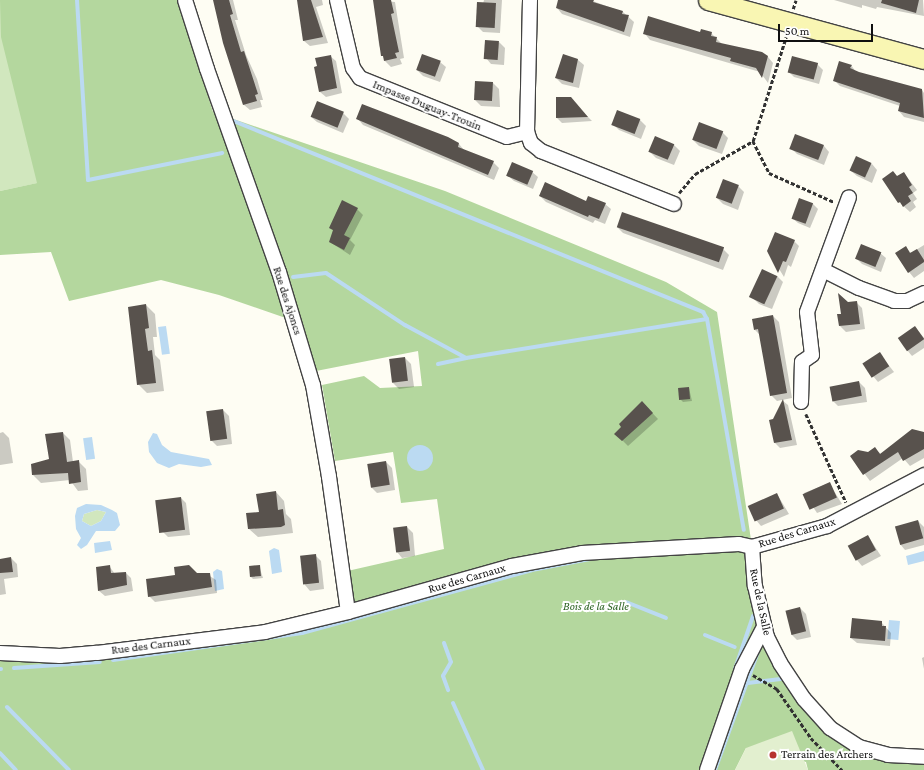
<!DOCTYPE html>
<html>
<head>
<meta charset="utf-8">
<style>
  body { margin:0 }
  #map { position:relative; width:924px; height:770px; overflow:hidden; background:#fefdf3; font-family:"Crimson Pro",serif }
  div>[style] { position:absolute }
  .green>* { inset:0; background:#d1e7be }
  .forest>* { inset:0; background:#b4d79e }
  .pitch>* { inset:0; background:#e2efcf }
  .water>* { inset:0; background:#bbdaf2; transform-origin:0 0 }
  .round { border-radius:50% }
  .shadow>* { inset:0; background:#0003 }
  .stream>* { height:4px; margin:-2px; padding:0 2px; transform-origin:2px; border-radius:2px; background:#bbdaf2 }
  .building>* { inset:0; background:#58524d; transform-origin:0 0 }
  .path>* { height:2.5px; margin-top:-1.25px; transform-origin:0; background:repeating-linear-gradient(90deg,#323232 0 4px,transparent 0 6px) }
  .roads { filter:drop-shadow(1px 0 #434343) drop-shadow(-1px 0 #434343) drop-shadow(0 1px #434343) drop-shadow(0 -1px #434343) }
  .street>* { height:14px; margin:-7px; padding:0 7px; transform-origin:7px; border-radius:7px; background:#fff }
  .secondary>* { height:19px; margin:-9.5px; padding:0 9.5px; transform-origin:9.5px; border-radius:9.5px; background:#f9f6b3 }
  .dots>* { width:11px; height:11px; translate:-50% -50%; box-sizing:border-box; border:2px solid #fff; border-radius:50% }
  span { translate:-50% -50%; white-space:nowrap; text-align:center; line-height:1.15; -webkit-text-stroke:4px #fff; paint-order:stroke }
  .street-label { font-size:12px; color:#101010 }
  .park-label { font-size:12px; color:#2d6423; font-style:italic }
  .poi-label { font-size:12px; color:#101010 }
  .left { translate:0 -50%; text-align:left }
  .scale { position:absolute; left:778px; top:24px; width:95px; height:18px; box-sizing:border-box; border:2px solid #101010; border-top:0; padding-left:5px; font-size:12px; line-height:14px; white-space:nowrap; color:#101010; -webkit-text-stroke:3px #fff; paint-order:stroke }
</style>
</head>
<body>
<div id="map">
  <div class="green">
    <div style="clip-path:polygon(0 0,131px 163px,0 191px)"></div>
    <div style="clip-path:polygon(97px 510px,106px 512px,101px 521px,91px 526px,82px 521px,84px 514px)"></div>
  </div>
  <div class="forest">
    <div style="clip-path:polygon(0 0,179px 0,213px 112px,445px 191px,666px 282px,717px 312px,764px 627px,795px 687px,859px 747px,924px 757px,924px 770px,808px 770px,806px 762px,746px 748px,735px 770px,0 770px,0 651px,153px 646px,348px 612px,343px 572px,444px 549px,437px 499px,401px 503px,393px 452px,335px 461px,322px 385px,364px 376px,380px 388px,422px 386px,418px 351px,316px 371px,303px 324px,219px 295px,161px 280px,69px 301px,51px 252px,0 255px,0 191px,37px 183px,1px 37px)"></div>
  </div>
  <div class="pitch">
    <div style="clip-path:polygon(792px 731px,808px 770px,735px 770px,746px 748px)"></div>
  </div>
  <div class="water">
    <div style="left:166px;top:326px;width:28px;height:8px;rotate:82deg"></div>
    <div style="clip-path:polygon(153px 433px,157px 434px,162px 445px,171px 452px,209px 459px,212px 465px,201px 467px,179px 464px,169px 468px,157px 463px,149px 452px,148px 442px)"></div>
    <div style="left:92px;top:437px;width:22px;height:9px;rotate:82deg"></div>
    <div class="round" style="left:407px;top:445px;width:26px;height:26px"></div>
    <div style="clip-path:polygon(evenodd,86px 504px,101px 505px,112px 510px,117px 513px,120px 525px,115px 531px,96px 531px,87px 545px,81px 549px,77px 545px,81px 538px,76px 529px,75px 516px,77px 508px,86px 504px,97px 510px,106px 512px,101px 521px,91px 526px,82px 521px,84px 514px,97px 510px)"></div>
    <div style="clip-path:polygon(110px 541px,112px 550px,95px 553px,94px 543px)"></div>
    <div style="clip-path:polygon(274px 548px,279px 550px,282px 572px,272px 574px,269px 551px)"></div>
    <div style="clip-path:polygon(924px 551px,924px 561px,908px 565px,906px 556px)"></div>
    <div style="clip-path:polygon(217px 569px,222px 571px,224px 589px,215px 591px,213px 572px)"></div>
    <div style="left:889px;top:620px;width:11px;height:19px;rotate:5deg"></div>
  </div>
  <div class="shadow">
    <div style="clip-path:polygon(215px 0,233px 0,238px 20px,235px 20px,246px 55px,257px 79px,263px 100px,260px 100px,262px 107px,250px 110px,244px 105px)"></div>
    <div style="clip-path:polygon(298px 0,322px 0,323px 5px,316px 7px,328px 43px,310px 46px,304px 41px)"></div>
    <div style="clip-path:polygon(374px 0,395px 2px,404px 58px,400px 59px,402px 64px,391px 67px,385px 61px,379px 45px)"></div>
    <div style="clip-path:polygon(484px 0,502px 0,500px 33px,483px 32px,477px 26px)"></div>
    <div style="clip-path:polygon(559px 0,590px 0,623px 12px,634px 22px,630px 37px,562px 14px,557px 8px)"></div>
    <div style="clip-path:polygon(834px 0,923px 0,924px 16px,877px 7px,876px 9px,862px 5px,862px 8px)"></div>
    <div style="clip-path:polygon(711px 33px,722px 44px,768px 57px,773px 63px,768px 83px,760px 72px,650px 40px,645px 34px)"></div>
    <div style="clip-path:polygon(499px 42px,505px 48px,504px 65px,491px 64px,486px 58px)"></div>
    <div style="clip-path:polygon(330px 56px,336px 61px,342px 93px,326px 97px,320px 92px)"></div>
    <div style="clip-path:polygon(563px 56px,578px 60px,584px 65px,579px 88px,562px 84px,556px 78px)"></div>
    <div style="clip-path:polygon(440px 62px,446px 67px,440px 82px,423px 76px,417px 70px)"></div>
    <div style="clip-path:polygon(817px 64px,823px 70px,819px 84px,794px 77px,788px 71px)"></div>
    <div style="clip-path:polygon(851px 65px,856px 72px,922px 90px,924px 93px,924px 122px,904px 117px,899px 111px,900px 106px,840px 86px,834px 80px)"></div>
    <div style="clip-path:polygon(493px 83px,499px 89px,500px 107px,481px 106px,475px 100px)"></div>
    <div style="clip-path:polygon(557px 98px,575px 104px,592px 121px,562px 123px,557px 118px)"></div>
    <div style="clip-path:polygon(618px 111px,640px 120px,646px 126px,641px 139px,619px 130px,613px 124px)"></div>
    <div style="clip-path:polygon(343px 113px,349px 119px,343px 133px,317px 122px,311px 117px)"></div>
    <div style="clip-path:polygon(358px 119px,459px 144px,464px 150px,493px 162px,499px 168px,494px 180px,363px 125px)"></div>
    <div style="clip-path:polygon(722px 132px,728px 138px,722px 154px,699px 146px,693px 140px)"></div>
    <div style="clip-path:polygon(656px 138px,674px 145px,680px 151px,674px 165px,656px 158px,650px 152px)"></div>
    <div style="clip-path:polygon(824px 146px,829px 152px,824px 165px,797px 154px,791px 148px)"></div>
    <div style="clip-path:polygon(872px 164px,877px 170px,872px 183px,857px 176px,851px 171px)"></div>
    <div style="clip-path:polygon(532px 172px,538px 177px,533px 189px,514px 181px,508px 176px)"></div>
    <div style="clip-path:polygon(904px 173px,917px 190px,913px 193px,917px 199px,913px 202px,916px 207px,910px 212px,899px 202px,897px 177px)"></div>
    <div style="clip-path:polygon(738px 186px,744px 192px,738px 210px,723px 204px,717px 198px)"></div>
    <div style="clip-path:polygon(540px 196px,605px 204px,611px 209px,605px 224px,595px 220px,593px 223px,546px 202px)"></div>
    <div style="clip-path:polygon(812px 203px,818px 209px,810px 228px,798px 223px,792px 218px)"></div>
    <div style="clip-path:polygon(357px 209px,363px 215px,350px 240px,355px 245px,350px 255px,330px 242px,334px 231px,330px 228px)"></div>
    <div style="clip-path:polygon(617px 227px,723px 249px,729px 255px,723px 270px,623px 233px)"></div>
    <div style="clip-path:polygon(794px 241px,799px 246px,791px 267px,788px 265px,784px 277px,768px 251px)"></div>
    <div style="clip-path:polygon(924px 245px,924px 271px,914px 278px,909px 272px,906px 248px,911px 253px)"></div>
    <div style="clip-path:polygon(880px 253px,886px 258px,881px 272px,862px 264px,857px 259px)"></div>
    <div style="clip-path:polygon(763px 271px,777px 276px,783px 282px,772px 309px,759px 304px,753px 298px)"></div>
    <div style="clip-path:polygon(856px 302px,862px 308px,865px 329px,846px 332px,840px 326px,838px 315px,843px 315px,847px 304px)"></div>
    <div style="clip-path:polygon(146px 305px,155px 314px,157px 337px,153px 337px,155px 355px,160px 360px,164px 391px,147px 393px,138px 384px)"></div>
    <div style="clip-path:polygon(773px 316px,779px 322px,792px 398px,777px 401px,771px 395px,760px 335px,755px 330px)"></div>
    <div style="clip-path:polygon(915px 327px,924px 338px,924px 348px,912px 356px,907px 350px)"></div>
    <div style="clip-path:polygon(880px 354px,894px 372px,878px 382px,873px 376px)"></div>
    <div style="clip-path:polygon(405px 358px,411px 364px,414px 387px,399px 389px,393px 383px)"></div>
    <div style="clip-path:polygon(859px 382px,865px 388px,867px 402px,838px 406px,832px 400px)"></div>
    <div style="clip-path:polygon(689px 388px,692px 401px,683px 402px,680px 399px)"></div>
    <div style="clip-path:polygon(783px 401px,788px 405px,797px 445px,780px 448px,775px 443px,774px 420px)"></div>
    <div style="clip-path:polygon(642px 402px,658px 419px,628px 446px,616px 434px)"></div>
    <div style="clip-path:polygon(223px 410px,229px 416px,232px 444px,217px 446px,211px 440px)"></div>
    <div style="clip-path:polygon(3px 432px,9px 438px,13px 463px,0 465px,0 433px)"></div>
    <div style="clip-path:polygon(63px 433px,70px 440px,73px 462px,78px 461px,86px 469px,88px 490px,78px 491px,70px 480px,41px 483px,33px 475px,50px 460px)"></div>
    <div style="clip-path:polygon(924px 433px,924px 458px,910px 466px,903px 458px,870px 481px,851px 456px,868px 453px,875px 449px,881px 454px)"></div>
    <div style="clip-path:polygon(386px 462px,392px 468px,395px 490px,377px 493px,371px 487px)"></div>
    <div style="clip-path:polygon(829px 483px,842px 504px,817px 513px,804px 493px)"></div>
    <div style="clip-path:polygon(276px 492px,284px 501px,286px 514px,291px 519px,293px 533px,258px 537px,249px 529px)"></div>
    <div style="clip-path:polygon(777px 494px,789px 514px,761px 526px,756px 520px)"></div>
    <div style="clip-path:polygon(181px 498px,186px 503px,190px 535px,168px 537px,163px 532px)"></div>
    <div style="clip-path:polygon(918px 521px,924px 527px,924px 545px,905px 550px,900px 544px)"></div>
    <div style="clip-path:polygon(407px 527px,413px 533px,415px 556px,402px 558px,397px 552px)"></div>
    <div style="clip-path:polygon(868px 536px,881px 556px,862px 566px,857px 560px)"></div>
    <div style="clip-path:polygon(315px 555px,321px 561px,324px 589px,310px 591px,305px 585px)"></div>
    <div style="clip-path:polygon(11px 558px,17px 564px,18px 577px,4px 579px,6px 594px,0 595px,0 560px)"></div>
    <div style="clip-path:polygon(109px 566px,115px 574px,126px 573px,131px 578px,133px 591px,105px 596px,99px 591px)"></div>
    <div style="clip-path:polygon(259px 566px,263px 578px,253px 579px,251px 577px)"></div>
    <div style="clip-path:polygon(205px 573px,216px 580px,217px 593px,155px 602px,149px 596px,196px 574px)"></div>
    <div style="clip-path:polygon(800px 608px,806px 614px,811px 637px,797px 640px,791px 634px)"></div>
    <div style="clip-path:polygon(881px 622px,891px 633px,890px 646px,857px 643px,851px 638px)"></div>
    <div style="clip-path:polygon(924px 657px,924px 669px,922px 658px)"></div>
  </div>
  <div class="stream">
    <div style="left:77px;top:0;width:180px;rotate:86.5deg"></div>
    <div style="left:88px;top:180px;width:137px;rotate:-11.4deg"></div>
    <div style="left:231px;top:120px;width:510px;rotate:22.14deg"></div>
    <div style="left:703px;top:312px;width:8px;rotate:60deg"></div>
    <div style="left:707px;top:319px;width:214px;rotate:80.1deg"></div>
    <div style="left:293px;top:277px;width:33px;rotate:-7deg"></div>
    <div style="left:326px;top:273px;width:95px;rotate:33.4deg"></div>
    <div style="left:405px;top:325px;width:69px;rotate:28.4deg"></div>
    <div style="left:466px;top:358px;width:244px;rotate:-9.2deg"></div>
    <div style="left:438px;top:364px;width:29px;rotate:-12deg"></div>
    <div style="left:626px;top:602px;width:43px;rotate:21.8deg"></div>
    <div style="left:705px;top:635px;width:32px;rotate:22deg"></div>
    <div style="left:444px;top:643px;width:20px;rotate:70deg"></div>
    <div style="left:451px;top:662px;width:16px;rotate:120deg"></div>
    <div style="left:443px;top:676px;width:15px;rotate:70deg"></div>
    <div style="left:113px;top:660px;width:191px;rotate:-8.1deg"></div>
    <div style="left:302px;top:633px;width:238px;rotate:-15.3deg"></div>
    <div style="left:532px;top:570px;width:59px;rotate:-10.7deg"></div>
    <div style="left:14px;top:668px;width:86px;rotate:-4deg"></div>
    <div style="left:0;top:669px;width:1px"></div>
    <div style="left:735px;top:669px;width:56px;rotate:-71.2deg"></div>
    <div style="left:748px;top:683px;width:35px;rotate:-7deg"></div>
    <div style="left:453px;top:703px;width:73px;rotate:65.9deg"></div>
    <div style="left:7px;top:707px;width:88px;rotate:45.5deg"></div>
    <div style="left:0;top:753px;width:23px;rotate:47deg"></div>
    <div style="left:715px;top:770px;width:126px;rotate:-70deg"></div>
  </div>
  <div class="building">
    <div style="clip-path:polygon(213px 0,229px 0,233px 14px,230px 15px,241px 52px,244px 51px,258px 94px,255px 95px,257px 101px,243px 105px,223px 43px)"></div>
    <div style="clip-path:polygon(297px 0,311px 0,323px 37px,303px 41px)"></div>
    <div style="clip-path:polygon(373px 0,391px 0,394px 13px,391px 14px,399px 52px,395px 53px,397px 58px,384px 61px,383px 56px,381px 56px)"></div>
    <div style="clip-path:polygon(558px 0,594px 0,593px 2px,623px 11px,622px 14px,629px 15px,624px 32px,556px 8px)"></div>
    <div style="clip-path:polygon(882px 0,919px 0,916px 13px,881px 3px)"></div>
    <div style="left:477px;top:2px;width:19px;height:25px;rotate:3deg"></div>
    <div style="clip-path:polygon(648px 16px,700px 32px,701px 29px,712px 32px,711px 36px,717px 37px,716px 42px,762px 52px,768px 56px,762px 78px,756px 68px,730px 61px,731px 58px,643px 34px)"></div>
    <div style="left:485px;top:40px;width:14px;height:19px;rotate:4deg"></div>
    <div style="left:422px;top:54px;width:20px;height:17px;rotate:20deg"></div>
    <div style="clip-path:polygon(563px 54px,578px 59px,573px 83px,555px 78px)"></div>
    <div style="clip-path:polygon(331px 55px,337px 88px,319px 92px,314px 67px,317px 66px,315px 58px)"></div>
    <div style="left:792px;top:56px;width:27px;height:17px;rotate:15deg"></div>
    <div style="clip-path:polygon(839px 61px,852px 65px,850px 68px,859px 72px,922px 89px,924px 118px,898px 111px,900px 103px,833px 81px)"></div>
    <div style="left:475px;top:81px;width:18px;height:19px;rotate:3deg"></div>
    <div style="clip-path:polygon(556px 97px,571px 97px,588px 117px,556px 118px)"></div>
    <div style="left:317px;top:101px;width:29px;height:17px;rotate:22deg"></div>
    <div style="clip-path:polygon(362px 104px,448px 137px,459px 143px,458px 147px,494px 161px,488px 175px,356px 119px)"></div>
    <div style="left:617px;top:110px;width:25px;height:16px;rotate:21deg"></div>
    <div style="left:699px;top:122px;width:26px;height:19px;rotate:21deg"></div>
    <div style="left:795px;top:134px;width:31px;height:16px;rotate:21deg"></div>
    <div style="left:655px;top:136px;width:21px;height:17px;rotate:23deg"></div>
    <div style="left:856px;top:156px;width:17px;height:16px;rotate:24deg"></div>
    <div style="left:512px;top:162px;width:23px;height:15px;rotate:23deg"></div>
    <div style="clip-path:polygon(893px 171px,897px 176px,904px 172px,912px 185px,909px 187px,913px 193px,908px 196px,911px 201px,903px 207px,900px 202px,898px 203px,882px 179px)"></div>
    <div style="left:723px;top:179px;width:17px;height:20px;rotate:21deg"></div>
    <div style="clip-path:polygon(545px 182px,586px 201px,588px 196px,606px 203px,599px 219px,589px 215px,588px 217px,539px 196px)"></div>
    <div style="left:799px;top:198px;width:15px;height:22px;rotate:20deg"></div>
    <div style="clip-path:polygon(342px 200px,358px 208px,344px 235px,350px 238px,344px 250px,329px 242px,333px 230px,329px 228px)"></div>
    <div style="left:622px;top:212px;width:108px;height:16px;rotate:19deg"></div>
    <div style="clip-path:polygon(775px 232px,795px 240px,786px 262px,783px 261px,778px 273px,767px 251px)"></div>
    <div style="left:861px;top:244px;width:22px;height:16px;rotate:22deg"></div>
    <div style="clip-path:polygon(906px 246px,910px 253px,917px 249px,924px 260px,924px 262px,908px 273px,895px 253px)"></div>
    <div style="left:762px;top:269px;width:17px;height:31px;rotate:25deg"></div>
    <div style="clip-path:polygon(838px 293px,848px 302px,857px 301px,860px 324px,839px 326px,837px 314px,841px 314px)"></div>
    <div style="clip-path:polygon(146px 304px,149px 328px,145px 329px,148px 351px,152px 350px,156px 383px,137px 385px,128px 307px)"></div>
    <div style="clip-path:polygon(773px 315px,787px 393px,770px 396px,758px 329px,754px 330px,752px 319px)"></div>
    <div style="left:915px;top:326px;width:16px;height:21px;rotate:55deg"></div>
    <div style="left:880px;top:352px;width:17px;height:21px;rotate:57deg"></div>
    <div style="left:405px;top:357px;width:24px;height:16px;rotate:83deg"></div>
    <div style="left:859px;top:381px;width:15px;height:30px;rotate:79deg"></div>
    <div style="left:689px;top:387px;width:12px;height:11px;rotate:85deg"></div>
    <div style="clip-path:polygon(783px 399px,792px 440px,774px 443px,769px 420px,773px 419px)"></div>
    <div style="clip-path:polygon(642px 401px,653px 413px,622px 441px,614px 434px,621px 427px,619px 424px)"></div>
    <div style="left:223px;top:409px;width:30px;height:17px;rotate:82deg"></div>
    <div style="clip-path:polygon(912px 429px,924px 432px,924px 449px,903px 461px,898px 452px,863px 475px,850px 456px,858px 450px,868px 452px,875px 447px,880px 454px)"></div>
    <div style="clip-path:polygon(63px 432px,67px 462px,79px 460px,81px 482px,69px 484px,68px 473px,32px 475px,31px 464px,49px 459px,45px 434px)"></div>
    <div style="left:386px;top:461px;width:24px;height:19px;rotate:81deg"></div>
    <div style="left:830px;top:482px;width:17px;height:30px;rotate:66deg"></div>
    <div style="clip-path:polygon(276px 491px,278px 510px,283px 509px,285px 525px,281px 527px,248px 529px,246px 513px,259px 512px,256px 494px)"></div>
    <div style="left:777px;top:493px;width:17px;height:32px;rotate:66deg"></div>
    <div style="left:181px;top:497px;width:33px;height:26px;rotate:83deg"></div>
    <div style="left:918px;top:520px;width:19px;height:24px;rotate:74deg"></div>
    <div style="left:407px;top:526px;width:25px;height:14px;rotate:83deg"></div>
    <div style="left:868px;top:535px;width:17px;height:23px;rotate:62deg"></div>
    <div style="left:316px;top:554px;width:29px;height:16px;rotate:84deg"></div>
    <div style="clip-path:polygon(11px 557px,13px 572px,0 573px,0 559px)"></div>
    <div style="clip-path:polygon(110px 565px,111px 573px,126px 572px,127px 585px,98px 591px,96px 567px)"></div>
    <div style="clip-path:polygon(189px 565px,197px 573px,210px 573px,212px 587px,148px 597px,146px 579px,175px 575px,174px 567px)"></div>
    <div style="left:260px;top:565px;width:11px;height:11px;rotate:85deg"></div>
    <div style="left:800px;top:607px;width:25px;height:15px;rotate:76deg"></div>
    <div style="clip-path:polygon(852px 618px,882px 621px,882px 626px,886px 626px,885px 641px,850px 638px)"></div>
  </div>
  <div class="path">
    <div style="left:793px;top:9px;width:9px;rotate:-72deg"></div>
    <div style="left:753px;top:141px;width:36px;rotate:63deg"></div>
    <div style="left:769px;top:173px;width:71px;rotate:24deg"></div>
    <div style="left:679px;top:193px;width:25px;rotate:-50deg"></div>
    <div style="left:695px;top:174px;width:67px;rotate:-29.6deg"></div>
    <div style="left:753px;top:141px;width:109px;rotate:-72.4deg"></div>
    <div style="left:806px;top:414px;width:97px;rotate:65.6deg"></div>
    <div style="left:753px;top:675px;width:28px;rotate:30deg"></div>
    <div style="left:777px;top:689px;width:60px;rotate:55.2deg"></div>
    <div style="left:811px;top:738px;width:45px;rotate:45.9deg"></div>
  </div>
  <div class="roads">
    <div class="street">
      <div style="left:185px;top:0;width:72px;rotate:72.3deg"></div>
      <div style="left:207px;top:69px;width:215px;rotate:70.5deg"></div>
      <div style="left:279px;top:272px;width:118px;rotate:73.3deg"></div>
      <div style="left:313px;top:385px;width:93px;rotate:80.1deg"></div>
      <div style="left:329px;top:477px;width:136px;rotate:82deg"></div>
      <div style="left:337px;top:0;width:70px;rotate:76.8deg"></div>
      <div style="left:353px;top:68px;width:12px;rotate:55deg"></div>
      <div style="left:360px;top:78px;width:158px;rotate:21.9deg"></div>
      <div style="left:507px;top:137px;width:21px;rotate:-14deg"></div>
      <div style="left:527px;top:132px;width:132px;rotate:-88.7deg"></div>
      <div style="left:527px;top:132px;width:12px;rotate:70deg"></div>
      <div style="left:531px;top:143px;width:13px;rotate:39deg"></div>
      <div style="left:541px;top:151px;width:143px;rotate:21.7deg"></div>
      <div style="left:823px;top:270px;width:40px;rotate:26.6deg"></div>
      <div style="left:859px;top:288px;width:37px;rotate:20deg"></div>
      <div style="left:894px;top:301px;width:13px"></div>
      <div style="left:907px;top:301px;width:19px;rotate:-25deg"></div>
      <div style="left:801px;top:402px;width:40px;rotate:-88.6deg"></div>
      <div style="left:802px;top:362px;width:12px;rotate:-35deg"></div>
      <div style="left:812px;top:355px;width:43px;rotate:-96.6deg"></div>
      <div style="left:807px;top:312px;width:122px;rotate:-69.9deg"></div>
      <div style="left:752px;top:547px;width:39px;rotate:86deg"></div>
      <div style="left:755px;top:586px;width:52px;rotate:76.8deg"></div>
      <div style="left:767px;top:637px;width:29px;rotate:63deg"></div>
      <div style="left:780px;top:663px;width:43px;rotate:56.3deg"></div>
      <div style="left:804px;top:699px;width:39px;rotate:48deg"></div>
      <div style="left:830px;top:728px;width:35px;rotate:33deg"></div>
      <div style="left:859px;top:747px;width:30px;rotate:15deg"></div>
      <div style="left:888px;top:755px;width:36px;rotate:3deg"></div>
      <div style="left:0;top:653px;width:60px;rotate:2.9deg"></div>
      <div style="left:60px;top:656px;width:37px;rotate:-5deg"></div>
      <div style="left:97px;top:653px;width:169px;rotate:-7.1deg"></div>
      <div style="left:265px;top:632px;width:85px;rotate:-13.5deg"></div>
      <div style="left:348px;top:612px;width:170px;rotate:-15.7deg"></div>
      <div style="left:512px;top:566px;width:71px;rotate:-10.5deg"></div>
      <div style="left:582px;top:553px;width:157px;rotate:-3.3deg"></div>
      <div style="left:739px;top:544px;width:13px;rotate:13deg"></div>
      <div style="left:752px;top:547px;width:78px;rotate:-15.6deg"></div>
      <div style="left:827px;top:526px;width:110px;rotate:-27.7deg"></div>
      <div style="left:707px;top:770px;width:107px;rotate:-70.9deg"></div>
      <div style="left:742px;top:669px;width:47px;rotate:-62.4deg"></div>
    </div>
    <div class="secondary">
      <div style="left:708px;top:0;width:224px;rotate:15.3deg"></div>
    </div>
  </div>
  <div class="dots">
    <div style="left:773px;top:755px;background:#b73330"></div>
  </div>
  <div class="street-label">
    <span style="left:427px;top:106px;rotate:22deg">Impasse Duguay-Trouin</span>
    <span style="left:287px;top:301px;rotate:72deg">Rue des Ajoncs</span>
    <span style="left:797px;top:533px;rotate:-17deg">Rue des Carnaux</span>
    <span style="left:467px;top:579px;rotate:-16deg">Rue des Carnaux</span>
    <span style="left:760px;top:602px;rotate:78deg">Rue de la Salle</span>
    <span style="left:151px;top:646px;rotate:-7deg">Rue des Carnaux</span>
  </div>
  <div class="park-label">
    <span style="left:596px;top:607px">Bois de la Salle</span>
  </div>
  <div class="poi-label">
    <span class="left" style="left:781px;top:755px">Terrain des Archers</span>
  </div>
  <div class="scale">50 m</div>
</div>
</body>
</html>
